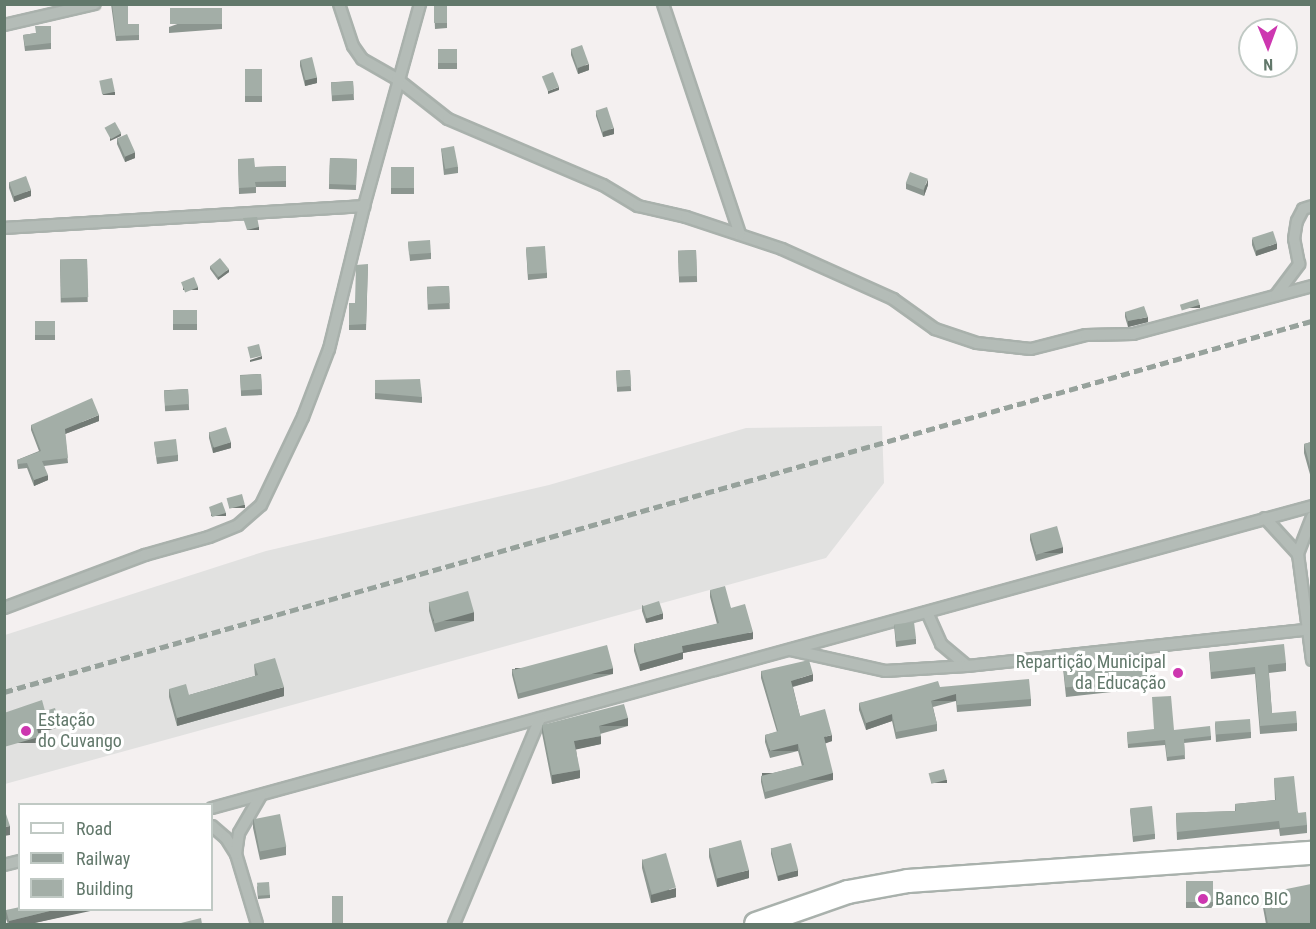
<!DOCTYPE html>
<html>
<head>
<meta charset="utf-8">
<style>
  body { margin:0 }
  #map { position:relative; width:1316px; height:929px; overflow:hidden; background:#f4f0f0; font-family:"Roboto Condensed",sans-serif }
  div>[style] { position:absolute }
  .built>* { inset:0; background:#e1e1e0 }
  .roads { filter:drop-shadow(2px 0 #a9b1ac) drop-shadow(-2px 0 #a9b1ac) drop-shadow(0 2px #a9b1ac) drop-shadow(0 -2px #a9b1ac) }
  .minor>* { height:10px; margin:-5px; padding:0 5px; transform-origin:5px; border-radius:5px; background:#b4bcb7 }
  .major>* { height:22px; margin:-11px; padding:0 11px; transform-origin:11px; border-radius:11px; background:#fff }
  .rail>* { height:4.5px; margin-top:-2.25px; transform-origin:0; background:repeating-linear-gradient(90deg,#97a29c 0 9px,transparent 0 13.5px) }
  .wall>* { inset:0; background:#8c9690; transform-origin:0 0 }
  .shaded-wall>* { inset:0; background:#727a75; transform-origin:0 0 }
  .building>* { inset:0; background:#a3aea7; transform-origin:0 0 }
  .dots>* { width:16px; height:16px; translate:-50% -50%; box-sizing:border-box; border:3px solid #fff; border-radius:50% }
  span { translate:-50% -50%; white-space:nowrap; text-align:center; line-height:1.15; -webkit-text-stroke:6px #fff; paint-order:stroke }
  .poi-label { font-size:18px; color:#62786b }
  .right { translate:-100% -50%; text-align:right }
  .left { translate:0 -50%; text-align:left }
  .frame { position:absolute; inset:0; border:6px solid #62786b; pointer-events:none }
  .legend { position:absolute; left:18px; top:803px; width:195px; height:108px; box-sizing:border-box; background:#fff; border:2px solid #c0c9c4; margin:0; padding:8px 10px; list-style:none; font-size:18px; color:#62786b }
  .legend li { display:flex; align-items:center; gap:12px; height:30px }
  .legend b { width:30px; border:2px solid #c0c9c4 }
  .north { position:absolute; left:1238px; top:18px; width:60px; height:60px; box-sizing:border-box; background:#fff; border:2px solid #c0c9c4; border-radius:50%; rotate:179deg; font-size:16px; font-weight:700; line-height:24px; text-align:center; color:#62786b }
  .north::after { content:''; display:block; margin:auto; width:21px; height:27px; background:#cd37b0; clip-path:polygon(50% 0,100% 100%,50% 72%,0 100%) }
</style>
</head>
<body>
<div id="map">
  <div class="built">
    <div style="clip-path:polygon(882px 426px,884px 483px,826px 558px,5px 784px,5px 635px,266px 551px,549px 485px,746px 428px)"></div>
  </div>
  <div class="roads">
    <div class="minor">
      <div style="left:339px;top:4px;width:44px;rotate:71.6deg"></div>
      <div style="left:353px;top:46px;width:16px;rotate:55deg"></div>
      <div style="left:362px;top:59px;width:40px;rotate:29.7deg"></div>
      <div style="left:397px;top:79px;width:65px;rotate:38.1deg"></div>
      <div style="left:448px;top:119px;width:168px;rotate:23.1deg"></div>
      <div style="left:603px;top:185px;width:41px;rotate:31deg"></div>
      <div style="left:638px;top:206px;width:49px;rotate:12.9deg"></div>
      <div style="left:686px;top:217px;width:101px;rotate:18.4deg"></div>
      <div style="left:782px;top:249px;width:122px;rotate:24.2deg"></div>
      <div style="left:893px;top:299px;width:52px;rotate:35.5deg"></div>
      <div style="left:935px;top:329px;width:44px;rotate:18.4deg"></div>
      <div style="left:977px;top:343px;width:54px;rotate:6.3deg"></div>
      <div style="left:1031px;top:349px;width:57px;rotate:-14.3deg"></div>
      <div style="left:1086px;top:335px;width:47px;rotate:-1.2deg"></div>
      <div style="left:1133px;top:334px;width:185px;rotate:-15deg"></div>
      <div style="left:663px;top:4px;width:243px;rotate:71.5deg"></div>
      <div style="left:4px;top:25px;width:93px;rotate:-13deg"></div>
      <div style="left:4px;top:228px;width:361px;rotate:-3.5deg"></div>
      <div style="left:1276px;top:295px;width:39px;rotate:-53deg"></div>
      <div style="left:1299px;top:264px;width:25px;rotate:-101deg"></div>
      <div style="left:1294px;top:239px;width:18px;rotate:-81deg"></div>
      <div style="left:1297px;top:221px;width:13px;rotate:-63deg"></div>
      <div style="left:1303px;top:209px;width:9px;rotate:-18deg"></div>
      <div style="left:1312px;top:517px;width:40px;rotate:111deg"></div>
      <div style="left:1298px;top:554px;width:107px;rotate:82.5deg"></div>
      <div style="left:1265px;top:518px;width:49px;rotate:47.5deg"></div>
      <div style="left:4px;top:608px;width:151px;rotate:-20.6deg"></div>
      <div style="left:145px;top:555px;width:66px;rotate:-15.7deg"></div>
      <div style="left:209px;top:537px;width:31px;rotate:-22deg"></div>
      <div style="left:238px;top:525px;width:30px;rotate:-41deg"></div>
      <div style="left:261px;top:505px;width:98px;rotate:-64.5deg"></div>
      <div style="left:303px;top:417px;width:73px;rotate:-69.1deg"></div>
      <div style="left:329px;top:349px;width:147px;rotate:-76.2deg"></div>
      <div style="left:364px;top:206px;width:210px;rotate:-74.5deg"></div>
      <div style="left:927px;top:612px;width:35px;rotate:66deg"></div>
      <div style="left:941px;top:644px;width:34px;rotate:40deg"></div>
      <div style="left:791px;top:650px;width:96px;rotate:12.6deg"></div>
      <div style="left:885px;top:671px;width:82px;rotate:-3.5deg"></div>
      <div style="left:967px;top:666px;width:347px;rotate:-6.1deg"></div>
      <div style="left:212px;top:808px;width:1141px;rotate:-15.35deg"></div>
      <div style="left:212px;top:826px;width:18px;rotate:41deg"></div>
      <div style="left:226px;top:838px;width:19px;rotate:58deg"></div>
      <div style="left:236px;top:854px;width:73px;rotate:73.3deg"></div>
      <div style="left:236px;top:854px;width:21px;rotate:-82deg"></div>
      <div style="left:239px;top:833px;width:44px;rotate:-59.9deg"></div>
      <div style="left:4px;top:865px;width:16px;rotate:-14deg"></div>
      <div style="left:454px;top:924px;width:223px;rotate:-67.3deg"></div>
    </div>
    <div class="major">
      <div style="left:756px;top:924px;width:97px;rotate:-19.2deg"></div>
      <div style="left:848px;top:892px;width:61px;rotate:-10.4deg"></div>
      <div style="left:908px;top:881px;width:405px;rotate:-4deg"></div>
    </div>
  </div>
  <div class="rail">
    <div style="left:4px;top:692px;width:1360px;rotate:-15.84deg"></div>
  </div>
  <div class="wall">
    <div style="clip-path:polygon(111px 4px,128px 4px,128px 24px,139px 24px,139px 40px,116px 41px)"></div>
    <div style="clip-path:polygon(434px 4px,447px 23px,447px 28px,435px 29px)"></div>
    <div style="clip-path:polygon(222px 8px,222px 29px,169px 33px,169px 27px)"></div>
    <div style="clip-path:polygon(51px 26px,51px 49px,25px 51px,23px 35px,36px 33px)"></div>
    <div style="left:438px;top:49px;width:19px;height:20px"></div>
    <div style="clip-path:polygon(571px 49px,589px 70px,578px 74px,571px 55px)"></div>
    <div style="clip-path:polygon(300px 60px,317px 83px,305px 86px,300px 66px)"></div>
    <div style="left:245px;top:69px;width:17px;height:33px"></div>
    <div style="left:353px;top:81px;width:19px;height:22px;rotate:87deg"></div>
    <div style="clip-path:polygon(596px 111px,614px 134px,603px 137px,596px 116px)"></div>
    <div style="clip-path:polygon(117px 138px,135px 158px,125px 162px,117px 144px)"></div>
    <div style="clip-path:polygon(441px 148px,458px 167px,458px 173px,444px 175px)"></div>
    <div style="left:330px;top:158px;width:27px;height:31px;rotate:2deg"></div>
    <div style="clip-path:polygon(238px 159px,255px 167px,286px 166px,286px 187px,256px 187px,256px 193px,239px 194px)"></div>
    <div style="left:391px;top:167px;width:23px;height:27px"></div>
    <div style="clip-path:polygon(9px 182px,31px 196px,14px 202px,9px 188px)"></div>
    <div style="clip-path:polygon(906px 183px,928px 185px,924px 196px,906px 189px)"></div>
    <div style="clip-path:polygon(1252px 239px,1277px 249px,1256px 256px,1252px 245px)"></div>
    <div style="clip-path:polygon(408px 242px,431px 253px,431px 259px,410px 261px)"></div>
    <div style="clip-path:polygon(526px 248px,547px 273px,547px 278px,528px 280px)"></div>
    <div style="left:696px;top:250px;width:32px;height:18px;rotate:88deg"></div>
    <div style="left:87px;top:259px;width:43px;height:27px;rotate:89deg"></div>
    <div style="clip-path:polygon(368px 264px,366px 330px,349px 330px,349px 303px,355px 303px)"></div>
    <div style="clip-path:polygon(210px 266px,229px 272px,218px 280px,210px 269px)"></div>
    <div style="left:449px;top:286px;width:23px;height:22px;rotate:88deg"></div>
    <div style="left:197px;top:310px;width:20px;height:24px;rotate:90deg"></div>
    <div style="clip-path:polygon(1125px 312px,1148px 322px,1128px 327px,1125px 317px)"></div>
    <div style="left:55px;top:321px;width:19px;height:20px;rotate:90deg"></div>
    <div style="left:630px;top:370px;width:21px;height:14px;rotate:87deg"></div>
    <div style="left:261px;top:374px;width:21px;height:21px;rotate:87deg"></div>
    <div style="clip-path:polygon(375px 380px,422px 397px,422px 403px,375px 399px)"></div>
    <div style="left:188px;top:389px;width:21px;height:24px;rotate:87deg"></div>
    <div style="clip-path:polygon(99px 421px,65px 434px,68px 463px,44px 466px,48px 480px,34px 486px,27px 468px,18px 469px,17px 460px,39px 451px,31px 430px,31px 425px)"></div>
    <div style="clip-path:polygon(209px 432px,231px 448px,213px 453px,209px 438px)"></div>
    <div style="clip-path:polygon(154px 442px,178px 455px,178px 461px,157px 464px)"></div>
    <div style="clip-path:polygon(1311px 442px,1311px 478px,1304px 453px,1304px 444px)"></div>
    <div style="clip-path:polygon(1030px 534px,1063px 553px,1036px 561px,1030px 540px)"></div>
    <div style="clip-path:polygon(710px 590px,731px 608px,753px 639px,683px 653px,683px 659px,640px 671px,634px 651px,634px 644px,717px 624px,710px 597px)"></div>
    <div style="clip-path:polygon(429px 602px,474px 621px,435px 632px,429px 611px)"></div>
    <div style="clip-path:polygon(642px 605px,663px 619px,646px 623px,642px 611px)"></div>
    <div style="clip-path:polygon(894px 625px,916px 639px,916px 644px,896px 647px)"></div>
    <div style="clip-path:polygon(1209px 652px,1286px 663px,1286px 671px,1269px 673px,1272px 713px,1297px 723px,1297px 731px,1260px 734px,1255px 674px,1211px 679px)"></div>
    <div style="clip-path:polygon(254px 664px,284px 696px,177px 726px,169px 697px,169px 689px,189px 695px,255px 676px)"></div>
    <div style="clip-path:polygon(1063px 668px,1148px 679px,1148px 688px,1066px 697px)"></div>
    <div style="clip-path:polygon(512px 669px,613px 674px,518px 699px,512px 675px)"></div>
    <div style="clip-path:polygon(761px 671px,813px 681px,793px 687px,800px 716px,832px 741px,825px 743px,833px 780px,765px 799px,761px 782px,761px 776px,802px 766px,798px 751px,770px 758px,765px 742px,765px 735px,777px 732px,761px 678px)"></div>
    <div style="clip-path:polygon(940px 687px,1031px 699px,1031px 706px,957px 712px,956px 701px,933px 707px,937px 724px,937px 731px,896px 739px,892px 721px,866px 730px,859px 710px,859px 703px)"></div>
    <div style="clip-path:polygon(1215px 723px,1251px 732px,1251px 738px,1216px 742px)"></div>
    <div style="clip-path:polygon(542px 725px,628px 726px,600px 734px,601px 744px,576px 749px,580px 778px,552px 784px,542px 733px)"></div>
    <div style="clip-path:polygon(1174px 730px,1211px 736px,1211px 740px,1184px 743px,1185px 759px,1167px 761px,1165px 745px,1128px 748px,1127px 732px)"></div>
    <div style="clip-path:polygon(1274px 778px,1307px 825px,1307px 833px,1280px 836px,1279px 829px,1177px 840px,1176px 813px,1235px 811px,1235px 804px,1275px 800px)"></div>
    <div style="clip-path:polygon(1130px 809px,1155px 834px,1155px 839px,1133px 842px)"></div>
    <div style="clip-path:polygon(253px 819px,286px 846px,286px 855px,260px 860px,253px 828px)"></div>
    <div style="clip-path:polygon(709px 848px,749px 878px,717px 887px,709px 857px)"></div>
    <div style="clip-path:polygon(771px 848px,798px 876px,778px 881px,771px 854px)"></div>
    <div style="clip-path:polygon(642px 859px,676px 897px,651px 903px,642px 868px)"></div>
    <div style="left:1186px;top:881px;width:27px;height:27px"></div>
    <div style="clip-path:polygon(257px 886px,270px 895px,270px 898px,258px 899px)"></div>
    <div style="clip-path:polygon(1262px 894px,1311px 924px,1266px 924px,1262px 902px)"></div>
    <div style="clip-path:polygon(95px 909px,30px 924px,8px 924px,6px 919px,6px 910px)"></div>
  </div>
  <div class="shaded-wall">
    <div style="clip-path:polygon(589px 64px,589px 70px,578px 74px,578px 68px)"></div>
    <div style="clip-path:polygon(317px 77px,317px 83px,305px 86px,305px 80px)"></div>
    <div style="clip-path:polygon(559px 87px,559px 90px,548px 94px,548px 91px)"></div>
    <div style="left:115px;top:92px;width:3px;height:12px;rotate:90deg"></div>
    <div style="clip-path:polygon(614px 128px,614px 134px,603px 137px,603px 132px)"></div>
    <div style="clip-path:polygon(121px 133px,121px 136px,110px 141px,110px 138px)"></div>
    <div style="clip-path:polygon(135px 152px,135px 158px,125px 162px,125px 156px)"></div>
    <div style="clip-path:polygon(928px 179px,928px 185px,924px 196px,924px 190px)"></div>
    <div style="clip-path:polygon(31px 190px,31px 196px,14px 202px,14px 196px)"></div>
    <div style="left:259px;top:227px;width:3px;height:12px;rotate:90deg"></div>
    <div style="clip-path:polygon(1277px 243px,1277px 249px,1256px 256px,1256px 251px)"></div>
    <div style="clip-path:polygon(229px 269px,229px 272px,218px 280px,218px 277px)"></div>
    <div style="left:198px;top:287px;width:3px;height:15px;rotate:90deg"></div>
    <div style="left:1200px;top:305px;width:3px;height:19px;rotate:90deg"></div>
    <div style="clip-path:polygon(1148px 317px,1148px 322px,1128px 327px,1128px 321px)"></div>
    <div style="clip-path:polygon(262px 356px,262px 359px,250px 362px,250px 360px)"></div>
    <div style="clip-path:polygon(99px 415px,99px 421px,65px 434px,65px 429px)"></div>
    <div style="clip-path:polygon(231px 442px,231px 448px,213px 453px,213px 447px)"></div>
    <div style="clip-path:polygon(48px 475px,48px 480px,34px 486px,34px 480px)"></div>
    <div style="left:245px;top:505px;width:3px;height:16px;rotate:90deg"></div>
    <div style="left:226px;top:513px;width:3px;height:15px;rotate:90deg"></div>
    <div style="left:1063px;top:547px;width:6px;height:28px;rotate:90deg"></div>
    <div style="left:474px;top:612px;width:9px;height:41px;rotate:90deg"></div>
    <div style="clip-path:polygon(663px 613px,663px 619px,646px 623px,646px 618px)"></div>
    <div style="clip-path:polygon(753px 632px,753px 639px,683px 653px,683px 659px,640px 671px,640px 664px,682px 646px)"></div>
    <div style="left:613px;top:668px;width:6px;height:98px;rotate:90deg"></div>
    <div style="clip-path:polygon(813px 674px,813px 681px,791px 687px,791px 681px)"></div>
    <div style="clip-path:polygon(284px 687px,284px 696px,177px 726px,177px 718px)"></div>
    <div style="left:956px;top:694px;width:7px;height:26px;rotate:90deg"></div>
    <div style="clip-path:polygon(892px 714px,892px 721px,866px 730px,866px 723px)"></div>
    <div style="left:628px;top:718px;width:8px;height:30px;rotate:90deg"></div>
    <div style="clip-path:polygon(59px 722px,59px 727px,37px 734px,37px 728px)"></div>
    <div style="clip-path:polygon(832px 735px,832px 741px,824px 744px,824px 737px)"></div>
    <div style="clip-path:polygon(601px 736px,601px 744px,574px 750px,574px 741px)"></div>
    <div style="left:39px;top:737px;width:6px;height:36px;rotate:90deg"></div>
    <div style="left:798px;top:744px;width:7px;height:29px;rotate:90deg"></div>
    <div style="clip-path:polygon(580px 770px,580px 778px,552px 784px,552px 775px)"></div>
    <div style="left:833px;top:773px;width:7px;height:71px;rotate:90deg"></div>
    <div style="left:947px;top:780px;width:3px;height:16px;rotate:90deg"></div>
    <div style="clip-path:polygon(10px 826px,10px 835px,4px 836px,4px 827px)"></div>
    <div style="clip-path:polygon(749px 870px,749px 878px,717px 887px,717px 878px)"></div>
    <div style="clip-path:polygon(798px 870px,798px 876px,778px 881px,778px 876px)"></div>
    <div style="clip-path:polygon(676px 888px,676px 897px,651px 903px,651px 895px)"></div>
    <div style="clip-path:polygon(58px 909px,95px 910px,30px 924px,9px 924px,9px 921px)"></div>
  </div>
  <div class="building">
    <div style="clip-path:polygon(112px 4px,128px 4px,128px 24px,139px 24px,139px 35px,116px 36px)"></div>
    <div style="left:434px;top:4px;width:13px;height:19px"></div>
    <div style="left:222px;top:8px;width:16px;height:52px;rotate:90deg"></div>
    <div style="clip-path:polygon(35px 26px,51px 26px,51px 43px,25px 46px,23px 35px,36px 33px)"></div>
    <div style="left:582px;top:45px;width:20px;height:12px;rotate:70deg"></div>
    <div style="left:438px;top:49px;width:19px;height:14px"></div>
    <div style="left:312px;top:57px;width:21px;height:12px;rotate:76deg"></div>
    <div style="left:245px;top:69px;width:17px;height:27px"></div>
    <div style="left:553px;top:72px;width:16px;height:12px;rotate:68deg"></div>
    <div style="left:112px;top:78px;width:14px;height:13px;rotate:78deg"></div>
    <div style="left:353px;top:81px;width:13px;height:22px;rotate:86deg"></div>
    <div style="left:607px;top:107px;width:22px;height:12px;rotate:72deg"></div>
    <div style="left:115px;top:122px;width:13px;height:12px;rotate:61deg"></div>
    <div style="left:127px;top:134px;width:20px;height:11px;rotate:66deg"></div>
    <div style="left:454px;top:146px;width:21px;height:13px;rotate:79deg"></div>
    <div style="clip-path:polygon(254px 158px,255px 167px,286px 166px,286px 181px,255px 182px,256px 187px,239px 188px,238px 159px)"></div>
    <div style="left:330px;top:158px;width:27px;height:26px;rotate:2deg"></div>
    <div style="left:391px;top:167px;width:23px;height:21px"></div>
    <div style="left:910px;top:172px;width:19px;height:12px;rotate:21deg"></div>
    <div style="left:26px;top:176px;width:15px;height:18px;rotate:70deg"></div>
    <div style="clip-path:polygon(257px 217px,259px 227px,247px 230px,243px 218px)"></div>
    <div style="left:1273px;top:231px;width:13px;height:22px;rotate:72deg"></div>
    <div style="left:430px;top:240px;width:13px;height:22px;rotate:86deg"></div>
    <div style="left:545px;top:246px;width:27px;height:19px;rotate:86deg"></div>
    <div style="left:696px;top:250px;width:26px;height:18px;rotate:88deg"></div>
    <div style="left:220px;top:258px;width:14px;height:13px;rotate:51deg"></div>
    <div style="left:87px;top:259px;width:38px;height:27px;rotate:88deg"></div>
    <div style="clip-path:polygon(368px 264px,366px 324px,349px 325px,349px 303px,355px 303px,356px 265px)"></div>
    <div style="left:194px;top:277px;width:11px;height:14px;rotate:68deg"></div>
    <div style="left:449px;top:286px;width:17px;height:22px;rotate:87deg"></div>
    <div style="left:1198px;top:299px;width:6px;height:19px;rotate:72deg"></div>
    <div style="clip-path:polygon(1144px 306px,1148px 317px,1128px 321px,1125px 312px)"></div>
    <div style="left:197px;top:310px;width:14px;height:24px;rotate:90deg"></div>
    <div style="left:55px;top:321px;width:14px;height:20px;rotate:90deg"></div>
    <div style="left:259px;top:344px;width:12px;height:12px;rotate:76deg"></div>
    <div style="left:630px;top:370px;width:16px;height:14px;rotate:86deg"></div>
    <div style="left:261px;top:374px;width:15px;height:21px;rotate:86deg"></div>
    <div style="clip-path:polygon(420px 379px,422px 397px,375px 393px,375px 380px)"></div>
    <div style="left:188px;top:389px;width:15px;height:24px;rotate:86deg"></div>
    <div style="clip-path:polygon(92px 398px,99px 415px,65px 429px,68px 458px,42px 461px,48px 475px,34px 480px,27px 463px,18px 464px,17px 460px,41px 451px,31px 425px)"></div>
    <div style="left:226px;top:427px;width:16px;height:18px;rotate:72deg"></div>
    <div style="left:176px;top:439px;width:16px;height:22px;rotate:83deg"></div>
    <div style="clip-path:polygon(1311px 442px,1311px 470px,1304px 444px)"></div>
    <div style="left:242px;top:494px;width:11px;height:16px;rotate:75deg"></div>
    <div style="clip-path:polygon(222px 502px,226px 513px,212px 517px,209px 507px)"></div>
    <div style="left:1057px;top:526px;width:22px;height:28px;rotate:74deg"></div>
    <div style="clip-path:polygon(725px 586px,731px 608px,745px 604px,753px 632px,682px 646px,683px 652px,640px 664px,634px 644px,719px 623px,710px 590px)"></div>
    <div style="left:468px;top:591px;width:22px;height:41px;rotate:74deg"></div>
    <div style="left:659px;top:601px;width:13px;height:17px;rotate:72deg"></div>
    <div style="left:914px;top:622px;width:17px;height:20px;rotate:83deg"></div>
    <div style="clip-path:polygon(1284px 644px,1286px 663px,1268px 665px,1272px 713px,1296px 711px,1297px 723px,1260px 726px,1255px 667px,1211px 672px,1209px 652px)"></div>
    <div style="left:607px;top:645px;width:24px;height:98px;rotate:75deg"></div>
    <div style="clip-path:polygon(275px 658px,284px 687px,177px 718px,169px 689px,186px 684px,189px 695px,258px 675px,254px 664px)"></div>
    <div style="left:1146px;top:659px;width:20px;height:83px;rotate:84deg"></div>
    <div style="clip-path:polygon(809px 660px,813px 674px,791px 681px,800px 716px,825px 709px,832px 735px,824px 737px,833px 773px,765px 792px,761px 776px,804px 765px,798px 744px,770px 751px,765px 735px,778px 731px,761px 671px)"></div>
    <div style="clip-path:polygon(1029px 679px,1031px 699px,957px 705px,956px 694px,931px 701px,937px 724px,896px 732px,892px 714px,866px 723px,859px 703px,938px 681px,940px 687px)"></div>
    <div style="clip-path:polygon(1171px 696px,1174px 730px,1210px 726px,1211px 736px,1184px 739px,1185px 755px,1167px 757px,1165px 740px,1128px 744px,1127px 732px,1154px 729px,1152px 697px)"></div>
    <div style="clip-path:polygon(42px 700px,45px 711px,55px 708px,59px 722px,37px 728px,39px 737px,4px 747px,4px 713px)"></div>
    <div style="clip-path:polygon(624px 704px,628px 718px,599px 726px,601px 736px,574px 741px,580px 770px,552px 775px,542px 725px)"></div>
    <div style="left:1250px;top:719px;width:13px;height:35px;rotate:86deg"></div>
    <div style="left:944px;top:769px;width:11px;height:16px;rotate:75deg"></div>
    <div style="clip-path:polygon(1294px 776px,1298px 813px,1306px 812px,1307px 825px,1280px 828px,1279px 821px,1177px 832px,1176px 813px,1236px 811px,1235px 804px,1276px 800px,1274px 778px)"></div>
    <div style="left:1152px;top:806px;width:28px;height:22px;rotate:84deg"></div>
    <div style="clip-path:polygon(4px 808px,10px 826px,4px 827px)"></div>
    <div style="left:280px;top:814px;width:33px;height:27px;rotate:79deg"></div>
    <div style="left:741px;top:840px;width:31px;height:33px;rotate:75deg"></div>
    <div style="left:791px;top:843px;width:28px;height:21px;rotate:75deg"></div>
    <div style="left:666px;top:853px;width:36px;height:25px;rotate:74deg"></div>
    <div style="left:1186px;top:881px;width:27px;height:21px"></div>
    <div style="left:269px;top:882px;width:13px;height:12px;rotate:86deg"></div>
    <div style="clip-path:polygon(1311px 884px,1311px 924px,1268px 924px,1262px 894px)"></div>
    <div style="left:332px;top:896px;width:11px;height:28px"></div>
    <div style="clip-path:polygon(20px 907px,20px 909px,58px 909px,9px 921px,6px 910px)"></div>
    <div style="clip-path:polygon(201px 918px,202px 924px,181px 924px,181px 923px)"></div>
  </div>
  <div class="dots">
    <div style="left:1178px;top:673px;background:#cd37b0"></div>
    <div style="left:26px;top:731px;background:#cd37b0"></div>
    <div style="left:1203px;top:899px;background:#cd37b0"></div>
  </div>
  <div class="poi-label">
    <span class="right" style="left:1166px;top:673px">Repartição Municipal<br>da Educação</span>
    <span class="left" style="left:38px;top:731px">Estação<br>do Cuvango</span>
    <span class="left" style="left:1215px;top:899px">Banco BIC</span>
  </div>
  <div class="frame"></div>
  <ul class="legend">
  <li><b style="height:8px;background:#fff"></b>Road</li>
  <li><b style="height:8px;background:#97a29c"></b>Railway</li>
  <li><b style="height:16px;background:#a3aea7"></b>Building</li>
  </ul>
  <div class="north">N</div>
</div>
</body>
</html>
